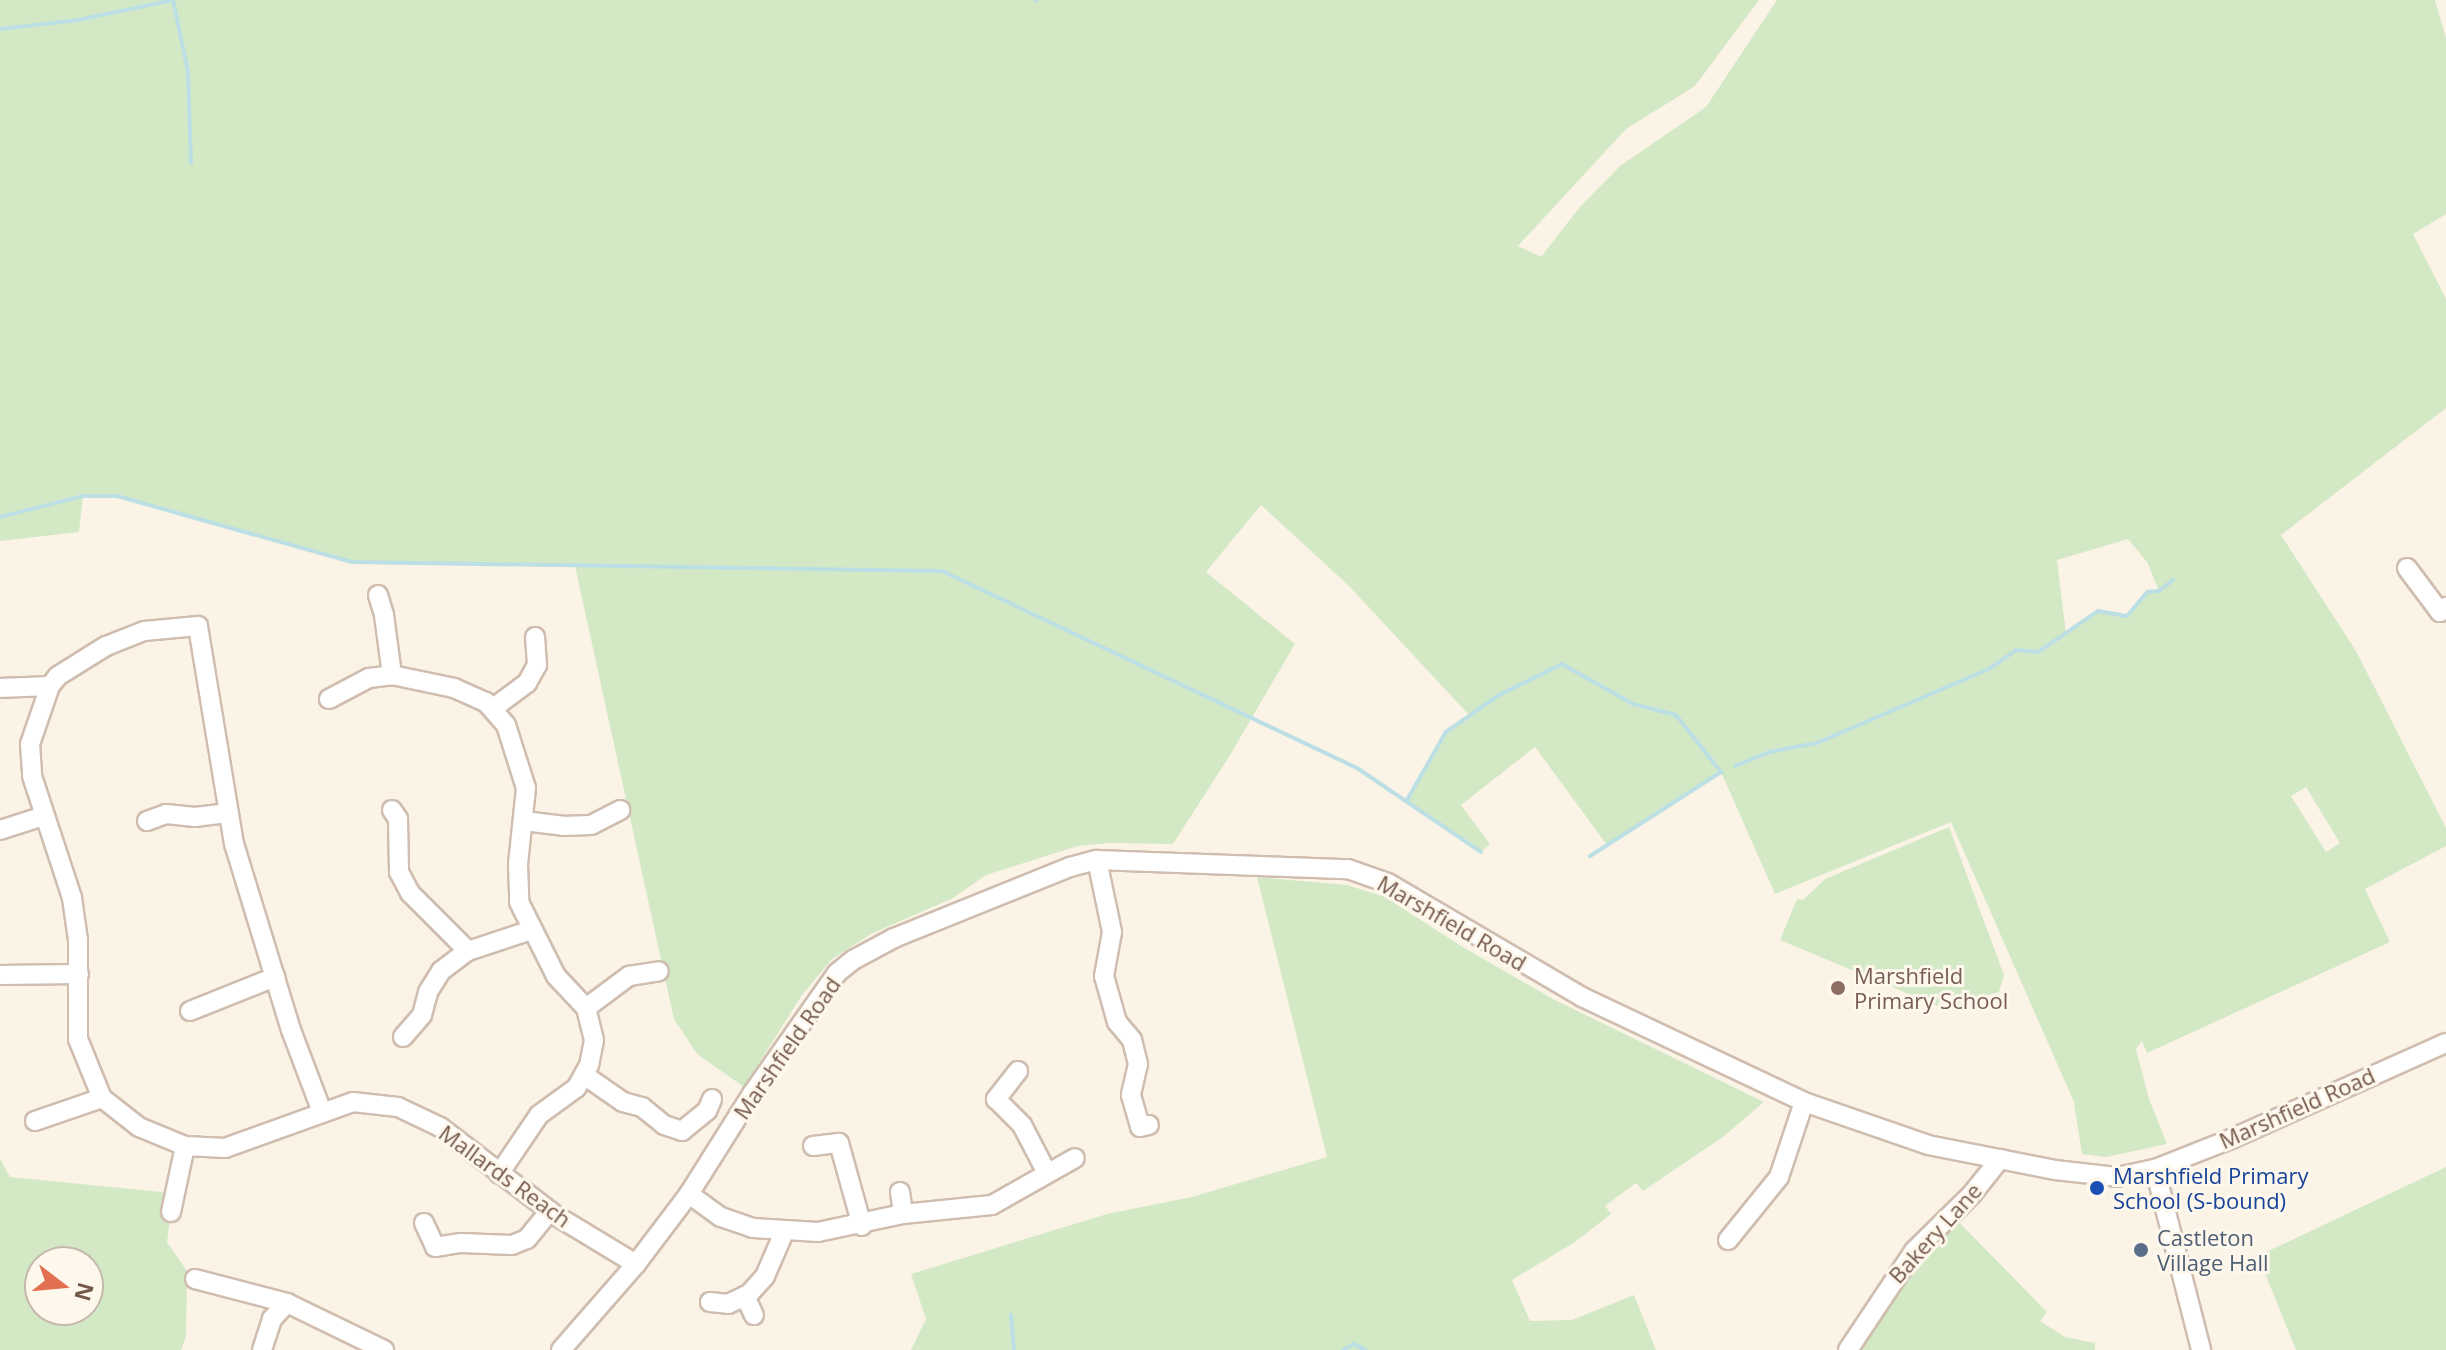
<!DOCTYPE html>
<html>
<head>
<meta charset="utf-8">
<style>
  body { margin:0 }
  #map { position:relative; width:2446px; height:1350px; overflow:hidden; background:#fbf3e6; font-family:"Open Sans",sans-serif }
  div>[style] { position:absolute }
  .green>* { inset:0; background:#d3e9c5 }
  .stream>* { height:4px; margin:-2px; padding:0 2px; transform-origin:2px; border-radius:2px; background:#bbdfe4 }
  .roads { filter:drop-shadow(2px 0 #cfbdaf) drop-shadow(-2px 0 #cfbdaf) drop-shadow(0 2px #cfbdaf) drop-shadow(0 -2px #cfbdaf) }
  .minor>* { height:18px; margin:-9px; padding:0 9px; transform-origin:9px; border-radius:9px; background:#fff }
  .dots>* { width:22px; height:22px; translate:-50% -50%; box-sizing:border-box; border:4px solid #fef7ec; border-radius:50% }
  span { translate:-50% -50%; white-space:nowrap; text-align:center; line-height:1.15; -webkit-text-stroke:6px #fef7ec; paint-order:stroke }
  .street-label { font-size:22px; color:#74594b }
  .education-label { font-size:22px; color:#785e54 }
  .left { translate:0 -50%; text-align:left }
  .transit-label { font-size:22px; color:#164399 }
  .service-label { font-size:22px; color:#4e5e75 }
  .north { position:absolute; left:24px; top:1246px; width:80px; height:80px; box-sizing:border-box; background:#fef7ec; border:2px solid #c7b8ac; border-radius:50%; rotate:106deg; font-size:22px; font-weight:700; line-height:32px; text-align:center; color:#74594b }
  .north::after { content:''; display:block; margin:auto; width:28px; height:36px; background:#e16f50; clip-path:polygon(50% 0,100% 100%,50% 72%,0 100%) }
</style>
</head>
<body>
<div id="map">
  <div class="green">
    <div style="clip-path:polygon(evenodd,0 0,1759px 0,1695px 86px,1626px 129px,1518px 246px,1541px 257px,1579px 208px,1620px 166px,1706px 107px,1777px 0,2435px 0,2446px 38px,2446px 214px,2413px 234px,2446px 299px,2446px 408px,2281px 535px,2356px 651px,2446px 828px,2446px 846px,2365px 889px,2390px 942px,2147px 1053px,2142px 1041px,2136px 1049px,2149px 1099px,2167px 1144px,2106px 1157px,2082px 1154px,2074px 1102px,1951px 822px,1775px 894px,1721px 772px,1607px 845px,1535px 747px,1461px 805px,1490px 844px,1481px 852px,1407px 800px,1446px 732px,1470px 716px,1349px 586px,1261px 505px,1206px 572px,1295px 644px,1230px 755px,1173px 844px,1110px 843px,1078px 846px,986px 875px,953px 898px,871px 934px,832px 959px,802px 995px,744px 1087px,697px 1054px,674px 1019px,575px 566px,352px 562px,117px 496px,83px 496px,79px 532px,0 541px,0 0,2128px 539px,2147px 562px,2159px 591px,2147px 592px,2127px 616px,2098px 611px,2066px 633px,2057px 560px,2128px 539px,0 0,2306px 787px,2340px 843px,2326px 852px,2291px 796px,2306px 787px)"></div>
    <div style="clip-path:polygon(1949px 827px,2004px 975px,1999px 992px,1942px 1008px,1780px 940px,1797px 899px,1803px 900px,1825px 879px)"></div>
    <div style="clip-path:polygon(1257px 877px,1347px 885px,1385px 897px,1461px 946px,1553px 999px,1764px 1102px,1723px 1137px,1643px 1191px,1636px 1183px,1605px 1206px,1611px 1214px,1575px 1242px,1512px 1280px,1530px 1321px,1572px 1320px,1634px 1295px,1656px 1350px,911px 1350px,926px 1319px,911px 1274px,1107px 1214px,1192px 1197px,1327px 1157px)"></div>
    <div style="clip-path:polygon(evenodd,0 1159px,10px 1177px,162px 1192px,171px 1212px,167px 1242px,187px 1271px,186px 1336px,181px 1350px,0 1350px,0 1159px,40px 1262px,88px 1262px,88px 1310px,40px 1310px,40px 1262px)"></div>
    <div style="clip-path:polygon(2446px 1167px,2446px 1350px,2296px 1350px,2258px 1256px)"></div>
    <div style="clip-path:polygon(1953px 1216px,2047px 1312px,2040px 1321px,2065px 1337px,2095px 1343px,2095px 1350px,1854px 1350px,1899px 1276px)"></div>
  </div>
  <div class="stream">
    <div style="left:1036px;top:0;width:1px"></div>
    <div style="left:0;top:29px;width:79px;rotate:-6.6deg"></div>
    <div style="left:78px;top:20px;width:97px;rotate:-11.9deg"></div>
    <div style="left:173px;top:0;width:74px;rotate:78.2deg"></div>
    <div style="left:188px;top:72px;width:91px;rotate:88.1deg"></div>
    <div style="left:0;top:517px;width:86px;rotate:-14.2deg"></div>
    <div style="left:83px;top:496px;width:34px"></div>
    <div style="left:117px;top:496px;width:244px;rotate:15.7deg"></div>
    <div style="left:352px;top:562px;width:590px;rotate:0.87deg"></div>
    <div style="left:942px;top:571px;width:459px;rotate:25.4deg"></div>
    <div style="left:1357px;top:768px;width:150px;rotate:34.1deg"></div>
    <div style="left:1735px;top:766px;width:37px;rotate:-22deg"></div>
    <div style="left:1769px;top:752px;width:49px;rotate:-10.6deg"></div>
    <div style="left:1817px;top:743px;width:187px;rotate:-23.3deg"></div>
    <div style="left:1989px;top:669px;width:33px;rotate:-35deg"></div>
    <div style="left:2016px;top:650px;width:22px;rotate:5deg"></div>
    <div style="left:2038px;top:652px;width:73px;rotate:-34.3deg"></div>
    <div style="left:2098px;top:611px;width:29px;rotate:10deg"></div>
    <div style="left:2127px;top:616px;width:31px;rotate:-50deg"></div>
    <div style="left:2147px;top:592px;width:12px;rotate:-5deg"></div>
    <div style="left:2159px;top:591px;width:18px;rotate:-38deg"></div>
    <div style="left:1407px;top:800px;width:78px;rotate:-60.2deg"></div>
    <div style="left:1446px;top:732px;width:65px;rotate:-34.9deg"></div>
    <div style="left:1499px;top:695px;width:70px;rotate:-26.2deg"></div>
    <div style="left:1562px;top:664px;width:81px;rotate:29.4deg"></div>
    <div style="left:1633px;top:704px;width:44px;rotate:14.3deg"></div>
    <div style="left:1676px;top:715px;width:73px;rotate:51.7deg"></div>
    <div style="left:1721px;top:772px;width:156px;rotate:147.3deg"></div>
    <div style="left:1011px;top:1315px;width:35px;rotate:85deg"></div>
    <div style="left:1343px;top:1350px;width:13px;rotate:-29deg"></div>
    <div style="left:1354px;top:1344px;width:13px;rotate:27deg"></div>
  </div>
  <div class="roads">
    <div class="minor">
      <div style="left:2407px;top:568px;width:55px;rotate:53.1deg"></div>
      <div style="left:2440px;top:612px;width:8px;rotate:-40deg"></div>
      <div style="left:378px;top:595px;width:21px;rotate:73deg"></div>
      <div style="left:384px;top:615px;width:61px;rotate:82.4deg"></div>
      <div style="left:392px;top:675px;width:63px;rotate:11.8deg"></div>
      <div style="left:454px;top:688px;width:35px;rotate:24deg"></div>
      <div style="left:486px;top:702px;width:30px;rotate:49deg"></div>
      <div style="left:506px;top:725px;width:66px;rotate:72.4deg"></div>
      <div style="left:526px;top:788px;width:76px;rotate:96deg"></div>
      <div style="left:518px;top:864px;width:38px;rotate:88deg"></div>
      <div style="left:519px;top:902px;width:83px;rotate:63.4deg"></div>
      <div style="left:556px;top:976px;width:44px;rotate:46.8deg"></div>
      <div style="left:586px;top:1008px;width:33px;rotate:76deg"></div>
      <div style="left:594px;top:1040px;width:25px;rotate:101deg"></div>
      <div style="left:589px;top:1065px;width:26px;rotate:119deg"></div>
      <div style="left:576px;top:1088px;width:46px;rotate:143.9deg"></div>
      <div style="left:539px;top:1115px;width:71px;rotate:124.1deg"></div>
      <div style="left:0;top:688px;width:50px;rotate:-2.3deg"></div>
      <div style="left:329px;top:699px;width:45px;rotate:-27.7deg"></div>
      <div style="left:369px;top:678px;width:23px;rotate:-7deg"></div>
      <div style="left:492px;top:709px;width:44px;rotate:-36.6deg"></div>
      <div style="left:527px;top:683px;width:21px;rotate:-61deg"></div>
      <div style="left:537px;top:665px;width:28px;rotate:-94deg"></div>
      <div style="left:392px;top:810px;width:11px;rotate:56deg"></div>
      <div style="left:398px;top:819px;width:53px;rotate:88.9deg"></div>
      <div style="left:399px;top:872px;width:24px;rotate:62deg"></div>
      <div style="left:410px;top:893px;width:82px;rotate:45deg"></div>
      <div style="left:147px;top:821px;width:20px;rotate:-20deg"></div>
      <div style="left:166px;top:814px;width:29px;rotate:6deg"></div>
      <div style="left:195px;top:817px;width:34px;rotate:-7deg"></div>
      <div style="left:524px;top:821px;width:39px;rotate:7deg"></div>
      <div style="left:563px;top:826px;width:28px;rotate:-2deg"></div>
      <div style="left:591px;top:825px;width:33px;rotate:-27deg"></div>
      <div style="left:0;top:830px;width:46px;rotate:-17.7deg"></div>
      <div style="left:1097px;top:860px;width:74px;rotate:78.2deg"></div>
      <div style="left:1112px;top:932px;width:45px;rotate:100.3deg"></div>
      <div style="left:1104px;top:976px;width:48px;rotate:74.2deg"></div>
      <div style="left:1117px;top:1022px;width:23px;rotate:50deg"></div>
      <div style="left:1132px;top:1040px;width:25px;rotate:76deg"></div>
      <div style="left:1138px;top:1064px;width:32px;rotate:103deg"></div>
      <div style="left:1131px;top:1095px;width:33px;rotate:74deg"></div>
      <div style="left:1140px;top:1127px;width:9px;rotate:-13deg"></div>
      <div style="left:0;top:975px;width:79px;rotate:-0.7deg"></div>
      <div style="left:586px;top:1008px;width:54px;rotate:-36.7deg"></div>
      <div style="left:629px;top:976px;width:30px;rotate:-9deg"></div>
      <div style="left:190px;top:1011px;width:92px;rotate:-21.8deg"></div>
      <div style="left:403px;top:1037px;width:29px;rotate:-49deg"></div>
      <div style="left:422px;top:1015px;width:24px;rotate:-75deg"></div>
      <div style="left:428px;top:992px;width:25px;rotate:-58deg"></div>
      <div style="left:441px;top:971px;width:34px;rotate:-37deg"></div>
      <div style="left:468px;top:951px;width:66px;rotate:-18.4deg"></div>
      <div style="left:1018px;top:1071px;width:36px;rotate:128deg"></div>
      <div style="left:996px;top:1099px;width:37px;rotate:45deg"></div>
      <div style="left:1022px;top:1125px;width:54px;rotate:62.5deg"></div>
      <div style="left:584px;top:1075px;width:47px;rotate:34.7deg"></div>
      <div style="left:623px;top:1102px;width:20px;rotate:15deg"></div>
      <div style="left:642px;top:1107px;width:28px;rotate:39deg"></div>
      <div style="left:664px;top:1125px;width:19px;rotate:18deg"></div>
      <div style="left:682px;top:1131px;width:32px;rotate:-39deg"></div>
      <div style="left:707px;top:1111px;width:13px;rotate:-67deg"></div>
      <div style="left:322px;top:1112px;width:88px;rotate:-110.7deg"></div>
      <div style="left:291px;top:1030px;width:195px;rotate:-107deg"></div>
      <div style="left:234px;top:844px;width:221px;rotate:-99.4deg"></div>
      <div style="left:198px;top:626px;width:54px;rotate:174.7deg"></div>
      <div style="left:144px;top:631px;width:41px;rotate:158.5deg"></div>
      <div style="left:106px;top:646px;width:57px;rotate:148deg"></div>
      <div style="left:58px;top:676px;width:13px;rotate:129deg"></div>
      <div style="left:50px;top:686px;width:61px;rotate:109deg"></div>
      <div style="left:30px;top:744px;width:32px;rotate:86deg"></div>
      <div style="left:32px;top:776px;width:128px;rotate:71.8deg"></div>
      <div style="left:72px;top:898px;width:42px;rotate:81.9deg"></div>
      <div style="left:78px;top:940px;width:99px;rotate:90deg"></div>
      <div style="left:78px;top:1039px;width:64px;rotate:67.9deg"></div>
      <div style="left:102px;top:1098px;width:47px;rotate:38.1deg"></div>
      <div style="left:139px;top:1127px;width:50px;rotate:22.4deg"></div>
      <div style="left:185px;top:1146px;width:40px;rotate:2.9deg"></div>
      <div style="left:225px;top:1148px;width:136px;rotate:-19.8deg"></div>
      <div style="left:353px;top:1102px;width:45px;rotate:6.3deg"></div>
      <div style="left:398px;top:1107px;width:47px;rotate:25.5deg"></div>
      <div style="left:440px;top:1127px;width:145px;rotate:37.4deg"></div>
      <div style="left:555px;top:1215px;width:95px;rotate:31.2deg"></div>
      <div style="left:35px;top:1121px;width:71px;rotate:-18.9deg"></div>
      <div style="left:813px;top:1146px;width:26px;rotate:-7deg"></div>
      <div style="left:839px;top:1143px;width:86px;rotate:74.5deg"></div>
      <div style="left:2155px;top:1169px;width:187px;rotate:75.7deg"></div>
      <div style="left:900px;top:1192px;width:22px;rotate:82deg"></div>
      <div style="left:689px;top:1194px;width:39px;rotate:36deg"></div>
      <div style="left:721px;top:1217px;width:34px;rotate:19deg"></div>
      <div style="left:753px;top:1228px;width:65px;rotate:3.5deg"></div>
      <div style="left:818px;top:1232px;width:87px;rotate:-12deg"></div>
      <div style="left:903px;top:1214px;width:89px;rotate:-5.8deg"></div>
      <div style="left:992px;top:1205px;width:95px;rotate:-29.5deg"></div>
      <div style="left:171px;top:1212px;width:67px;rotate:-78deg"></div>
      <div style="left:424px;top:1223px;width:26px;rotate:65deg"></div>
      <div style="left:435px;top:1247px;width:26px;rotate:-9deg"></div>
      <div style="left:461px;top:1243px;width:51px;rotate:2.2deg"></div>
      <div style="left:512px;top:1245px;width:16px;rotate:-22deg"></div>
      <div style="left:527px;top:1239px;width:36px;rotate:-51deg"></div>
      <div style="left:1728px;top:1240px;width:81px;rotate:-51deg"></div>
      <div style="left:1779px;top:1177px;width:79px;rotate:-71.6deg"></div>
      <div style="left:195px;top:1279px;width:95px;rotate:14.6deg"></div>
      <div style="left:287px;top:1303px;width:108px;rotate:25.9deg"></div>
      <div style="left:745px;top:1296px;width:21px;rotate:65deg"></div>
      <div style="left:710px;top:1302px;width:18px;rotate:6deg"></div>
      <div style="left:728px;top:1304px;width:23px;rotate:-25deg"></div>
      <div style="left:749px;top:1294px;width:24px;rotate:-48deg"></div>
      <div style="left:765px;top:1276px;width:50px;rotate:-66.5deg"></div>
      <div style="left:262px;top:1350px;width:33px;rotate:-72deg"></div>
      <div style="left:272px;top:1319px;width:22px;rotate:-47deg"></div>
      <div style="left:561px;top:1350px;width:114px;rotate:-48.9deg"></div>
      <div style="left:636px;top:1264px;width:88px;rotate:-52.9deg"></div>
      <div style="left:689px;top:1194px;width:118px;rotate:-57.8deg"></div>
      <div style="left:752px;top:1094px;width:148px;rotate:-54.9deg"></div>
      <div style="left:837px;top:973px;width:21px;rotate:-39deg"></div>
      <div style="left:853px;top:960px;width:47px;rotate:-28.2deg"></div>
      <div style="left:894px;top:938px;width:190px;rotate:-22deg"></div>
      <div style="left:1070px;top:867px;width:28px;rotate:-15deg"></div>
      <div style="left:1097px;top:860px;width:251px;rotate:2.1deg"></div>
      <div style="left:1348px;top:869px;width:42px;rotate:19.3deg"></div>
      <div style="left:1388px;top:883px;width:225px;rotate:30.4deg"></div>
      <div style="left:1582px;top:997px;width:246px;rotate:25.3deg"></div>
      <div style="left:1804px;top:1102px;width:131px;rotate:19.1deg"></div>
      <div style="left:1928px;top:1145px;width:129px;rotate:11.1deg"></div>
      <div style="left:2055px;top:1170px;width:62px;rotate:6.4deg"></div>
      <div style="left:2117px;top:1177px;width:39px;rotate:-12deg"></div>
      <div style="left:2155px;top:1169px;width:82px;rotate:-21.5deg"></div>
      <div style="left:2231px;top:1139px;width:235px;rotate:-24.1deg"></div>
      <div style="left:1848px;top:1350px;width:119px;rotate:-56.3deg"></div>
      <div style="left:1914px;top:1251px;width:81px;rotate:-44.5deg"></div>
      <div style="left:1972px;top:1194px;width:45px;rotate:-51.3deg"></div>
    </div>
  </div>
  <div class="dots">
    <div style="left:1838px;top:988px;background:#8d6e63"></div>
    <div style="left:2097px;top:1188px;background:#1a4fb4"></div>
    <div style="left:2141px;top:1250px;background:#5c6f8a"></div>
  </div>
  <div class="street-label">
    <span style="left:1452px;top:923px;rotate:30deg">Marshfield Road</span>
    <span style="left:787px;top:1048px;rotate:-55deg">Marshfield Road</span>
    <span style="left:2297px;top:1108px;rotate:-24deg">Marshfield Road</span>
    <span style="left:505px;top:1176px;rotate:36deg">Mallards Reach</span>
    <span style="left:1935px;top:1233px;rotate:-48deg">Bakery Lane</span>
  </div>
  <div class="education-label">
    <span class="left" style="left:1854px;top:988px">Marshfield<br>Primary School</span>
  </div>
  <div class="transit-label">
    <span class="left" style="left:2113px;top:1188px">Marshfield Primary<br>School (S-bound)</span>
  </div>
  <div class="service-label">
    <span class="left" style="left:2157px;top:1250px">Castleton<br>Village Hall</span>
  </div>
  <div class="north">N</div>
</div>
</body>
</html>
